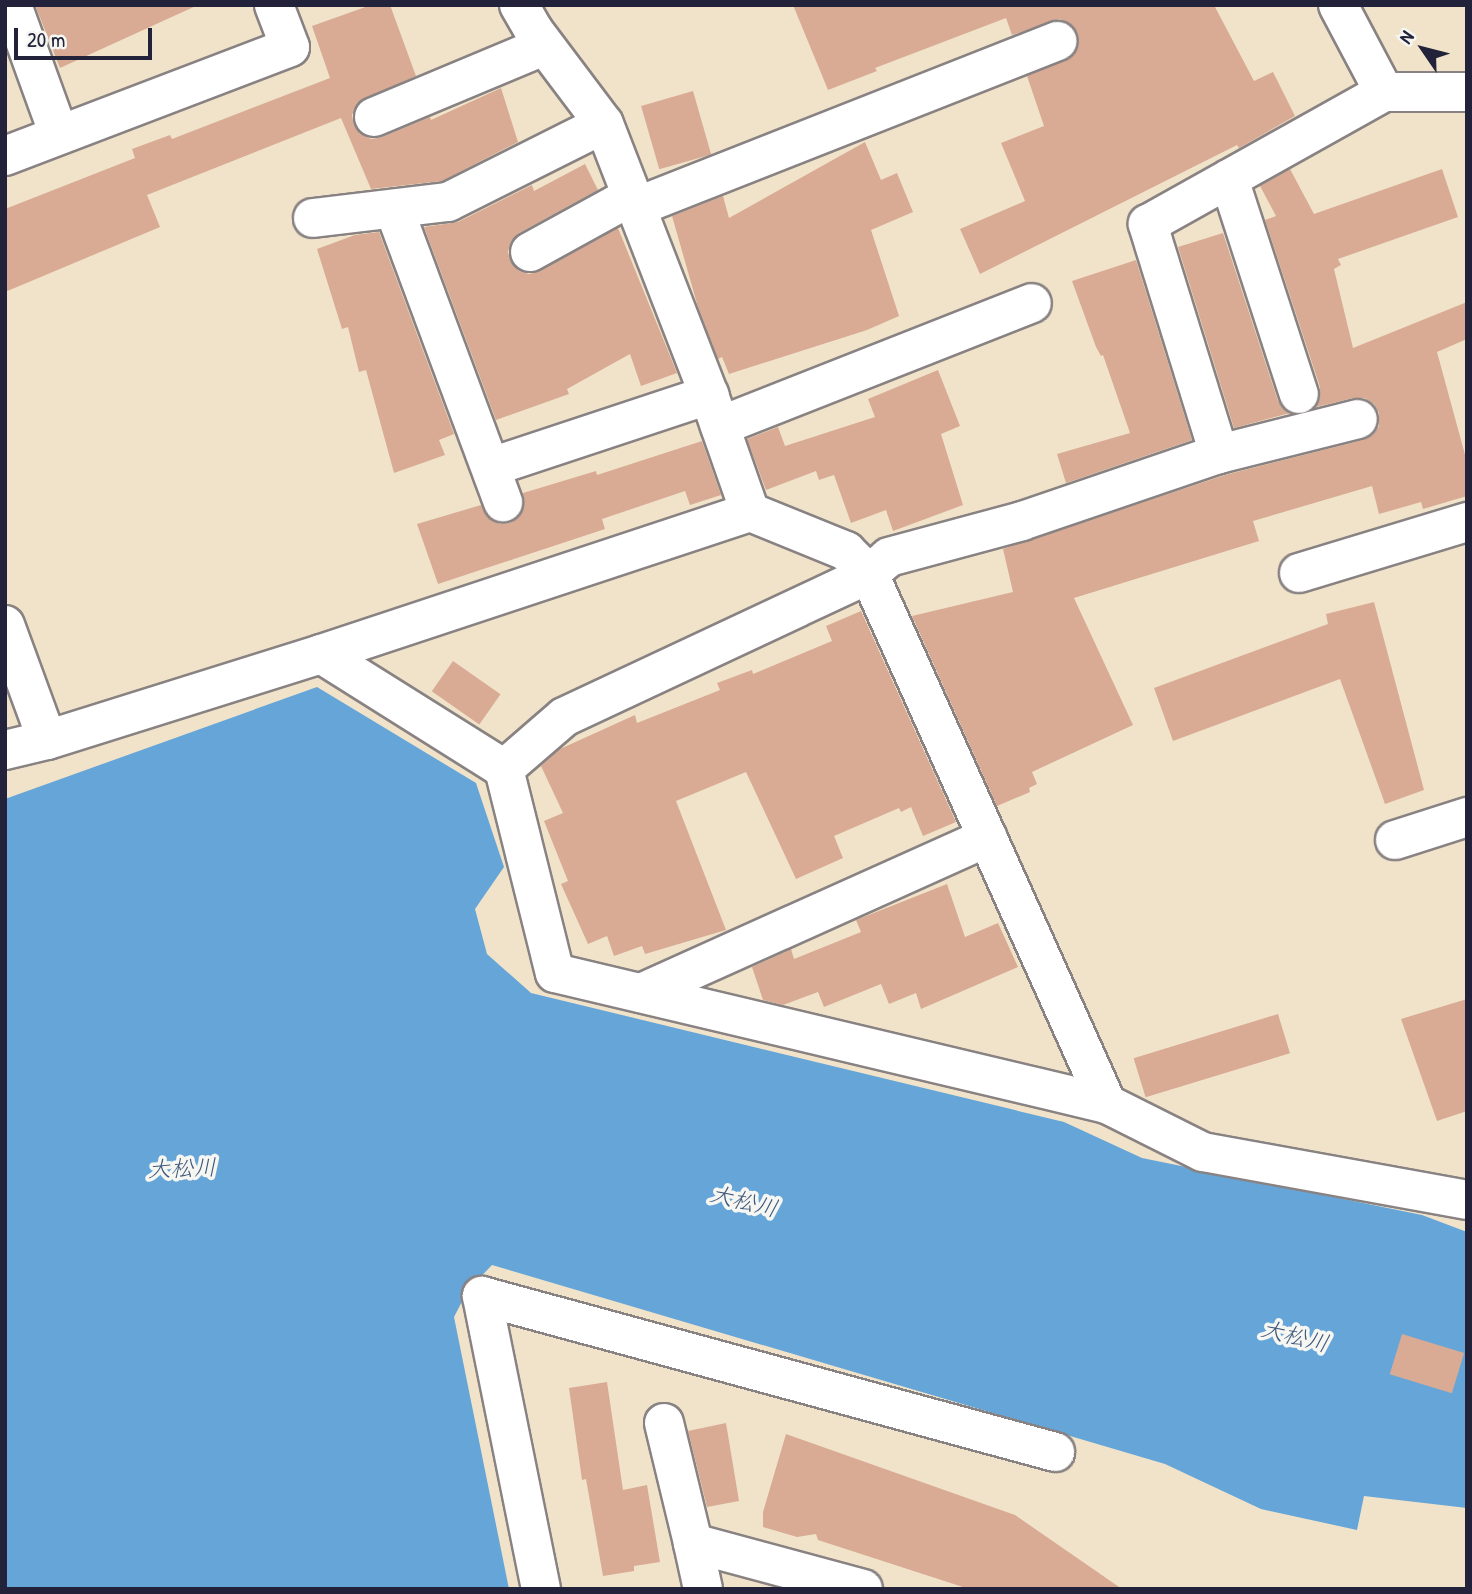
<!DOCTYPE html>
<html>
<head>
<meta charset="utf-8">
<style>
  body { margin:0 }
  #map { position:relative; width:1472px; height:1594px; overflow:hidden; background:#f0e3c9; font-family:"Patrick Hand","Klee One",sans-serif }
  div>[style] { position:absolute }
  .water>* { inset:0; background:#65a5d8 }
  .building>* { inset:0; background:#d9ab95; transform-origin:0 0 }
  .roads { filter:drop-shadow(2px 0 #898282) drop-shadow(-2px 0 #898282) drop-shadow(0 2px #898282) drop-shadow(0 -2px #898282) }
  .minor>* { height:38px; margin:-19px; padding:0 19px; transform-origin:19px; border-radius:19px; background:#fff }
  span { translate:-50% -50%; white-space:nowrap; text-align:center; line-height:1.15; -webkit-text-stroke:7px #f6f6f2; paint-order:stroke }
  .water-label { font-size:23px; color:#3d567a; font-style:italic }
  .frame { position:absolute; inset:0; border:7px solid #22223b; pointer-events:none }
  .north { position:absolute; left:1388px; top:14px; width:70px; height:70px; -webkit-text-stroke:5px #f6f6f2; paint-order:stroke; rotate:305deg; font-size:19px; font-weight:700; line-height:28px; text-align:center; color:#22223b }
  .north::after { content:''; display:block; margin:auto; width:24px; height:32px; background:#22223b; clip-path:polygon(50% 0,100% 100%,50% 72%,0 100%) }
  .scale { position:absolute; left:14px; top:28px; width:138px; height:32px; box-sizing:border-box; border:4px solid #22223b; border-top:0; padding-left:9px; font-size:21px; line-height:24px; white-space:nowrap; color:#22223b; -webkit-text-stroke:5px #f6f6f2; paint-order:stroke }
</style>
</head>
<body>
<div id="map">
  <div class="water">
    <div style="clip-path:polygon(317px 687px,476px 783px,504px 867px,475px 909px,487px 954px,531px 993px,1064px 1122px,1142px 1158px,1422px 1215px,1467px 1232px,1467px 1508px,1364px 1496px,1357px 1530px,1261px 1509px,1165px 1464px,492px 1265px,468px 1290px,454px 1317px,509px 1589px,5px 1589px,5px 799px)"></div>
  </div>
  <div class="building">
    <div style="clip-path:polygon(35px 5px,198px 5px,60px 68px)"></div>
    <div style="clip-path:polygon(371px 5px,390px 5px,416px 76px,357px 103px,352px 115px,354px 125px,360px 134px,371px 139px,382px 137px,430px 117px,431px 120px,501px 88px,518px 142px,442px 181px,371px 189px,341px 118px,147px 195px,160px 227px,5px 292px,5px 209px,135px 158px,132px 149px,170px 135px,172px 139px,330px 78px,312px 26px)"></div>
    <div style="clip-path:polygon(793px 5px,1214px 5px,1254px 81px,1273px 72px,1295px 116px,1239px 148px,1237px 145px,980px 274px,960px 229px,1025px 201px,1001px 143px,1044px 126px,1027px 76px,1074px 55px,1078px 45px,1077px 32px,1070px 24px,1060px 19px,1012px 35px,1006px 18px,875px 68px,877px 71px,828px 90px)"></div>
    <div style="left:693px;top:91px;width:66px;height:54px;rotate:74deg"></div>
    <div style="clip-path:polygon(865px 142px,881px 180px,897px 173px,913px 212px,871px 230px,899px 316px,867px 330px,729px 374px,722px 357px,718px 359px,698px 307px,672px 216px,723px 196px,729px 218px)"></div>
    <div style="clip-path:polygon(585px 164px,598px 190px,519px 233px,511px 241px,508px 252px,511px 262px,519px 271px,529px 274px,540px 271px,618px 228px,677px 373px,641px 386px,630px 354px,567px 389px,569px 394px,496px 420px,424px 227px,458px 222px,532px 185px,534px 191px)"></div>
    <div style="clip-path:polygon(1290px 169px,1314px 214px,1442px 169px,1458px 217px,1338px 259px,1341px 265px,1334px 269px,1353px 348px,1467px 302px,1467px 339px,1437px 352px,1467px 462px,1467px 496px,1423px 509px,1421px 502px,1379px 514px,1372px 486px,1253px 521px,1259px 541px,1074px 598px,1133px 725px,1032px 772px,1037px 784px,1029px 788px,1030px 792px,997px 806px,912px 616px,1013px 592px,1003px 549px,1225px 475px,1363px 440px,1373px 435px,1379px 426px,1379px 413px,1374px 404px,1365px 398px,1353px 398px,1316px 407px,1320px 398px,1320px 387px,1265px 220px,1276px 216px,1260px 186px)"></div>
    <div style="clip-path:polygon(379px 232px,454px 434px,439px 440px,445px 455px,394px 473px,366px 370px,359px 372px,348px 327px,342px 329px,317px 249px,355px 235px)"></div>
    <div style="clip-path:polygon(1223px 233px,1278px 401px,1290px 413px,1234px 428px,1178px 247px)"></div>
    <div style="clip-path:polygon(1136px 260px,1192px 440px,1066px 483px,1057px 454px,1130px 433px,1103px 355px,1101px 356px,1096px 347px,1072px 281px)"></div>
    <div style="clip-path:polygon(938px 370px,960px 426px,941px 434px,963px 505px,893px 531px,886px 510px,851px 523px,834px 475px,819px 480px,816px 471px,766px 490px,747px 439px,778px 427px,785px 446px,875px 417px,868px 399px)"></div>
    <div style="clip-path:polygon(702px 441px,721px 495px,690px 505px,685px 491px,602px 519px,605px 529px,438px 584px,417px 524px,481px 505px,490px 519px,500px 524px,510px 523px,519px 516px,524px 506px,523px 493px,596px 471px,597px 475px)"></div>
    <div style="clip-path:polygon(1374px 602px,1424px 790px,1385px 804px,1340px 679px,1173px 741px,1154px 688px,1328px 624px,1326px 614px)"></div>
    <div style="clip-path:polygon(861px 611px,956px 822px,923px 836px,911px 807px,901px 812px,899px 808px,834px 836px,843px 858px,796px 879px,746px 772px,676px 801px,726px 930px,645px 954px,642px 946px,614px 956px,607px 936px,588px 944px,561px 884px,568px 881px,544px 821px,563px 813px,541px 766px,560px 749px,635px 715px,637px 723px,720px 690px,717px 683px,752px 670px,753px 674px,832px 641px,826px 626px)"></div>
    <div style="left:453px;top:661px;width:58px;height:37px;rotate:35deg"></div>
    <div style="clip-path:polygon(947px 884px,965px 937px,998px 923px,1018px 967px,921px 1009px,916px 993px,889px 1004px,881px 984px,824px 1007px,818px 992px,783px 1005px,763px 1000px,752px 967px,791px 949px,794px 959px,861px 932px,856px 920px)"></div>
    <div style="clip-path:polygon(1467px 999px,1467px 1111px,1437px 1121px,1401px 1019px)"></div>
    <div style="left:1278px;top:1014px;width:41px;height:151px;rotate:73deg"></div>
    <div style="left:1402px;top:1334px;width:65px;height:42px;rotate:17deg"></div>
    <div style="clip-path:polygon(607px 1382px,623px 1490px,647px 1485px,660px 1562px,634px 1566px,634px 1571px,603px 1576px,586px 1479px,582px 1480px,569px 1388px)"></div>
    <div style="clip-path:polygon(726px 1423px,739px 1501px,707px 1507px,688px 1431px)"></div>
    <div style="clip-path:polygon(786px 1434px,1015px 1515px,1122px 1589px,969px 1589px,818px 1540px,816px 1534px,797px 1537px,763px 1527px,763px 1512px)"></div>
  </div>
  <div class="roads">
    <div class="minor">
      <div style="left:12px;top:5px;width:138px;rotate:70.1deg"></div>
      <div style="left:519px;top:5px;width:30px;rotate:60deg"></div>
      <div style="left:534px;top:31px;width:116px;rotate:53deg"></div>
      <div style="left:604px;top:124px;width:291px;rotate:68.8deg"></div>
      <div style="left:709px;top:395px;width:124px;rotate:70.7deg"></div>
      <div style="left:750px;top:512px;width:104px;rotate:22.1deg"></div>
      <div style="left:846px;top:551px;width:33px;rotate:45deg"></div>
      <div style="left:869px;top:574px;width:581px;rotate:65.82deg"></div>
      <div style="left:1107px;top:1104px;width:107px;rotate:26.6deg"></div>
      <div style="left:1203px;top:1152px;width:268px;rotate:10.3deg"></div>
      <div style="left:1338px;top:5px;width:98px;rotate:62.1deg"></div>
      <div style="left:1384px;top:92px;width:83px"></div>
      <div style="left:374px;top:117px;width:184px;rotate:-22.7deg"></div>
      <div style="left:5px;top:156px;width:305px;rotate:-20.9deg"></div>
      <div style="left:290px;top:47px;width:45px;rotate:-110.9deg"></div>
      <div style="left:1229px;top:179px;width:226px;rotate:72deg"></div>
      <div style="left:636px;top:207px;width:453px;rotate:-21.5deg"></div>
      <div style="left:394px;top:209px;width:313px;rotate:69.6deg"></div>
      <div style="left:313px;top:218px;width:136px;rotate:-6.8deg"></div>
      <div style="left:448px;top:202px;width:174px;rotate:-26.6deg"></div>
      <div style="left:530px;top:252px;width:116px;rotate:-28.8deg"></div>
      <div style="left:720px;top:426px;width:335px;rotate:-21.5deg"></div>
      <div style="left:1219px;top:454px;width:143px;rotate:-14.1deg"></div>
      <div style="left:491px;top:467px;width:230px;rotate:-18.3deg"></div>
      <div style="left:1299px;top:573px;width:176px;rotate:-16.9deg"></div>
      <div style="left:5px;top:625px;width:122px;rotate:69.9deg"></div>
      <div style="left:321px;top:654px;width:216px;rotate:32.1deg"></div>
      <div style="left:504px;top:769px;width:79px;rotate:-40.9deg"></div>
      <div style="left:564px;top:717px;width:337px;rotate:-25.1deg"></div>
      <div style="left:869px;top:574px;width:26px;rotate:-40deg"></div>
      <div style="left:889px;top:557px;width:138px;rotate:-15.1deg"></div>
      <div style="left:1022px;top:521px;width:208px;rotate:-18.8deg"></div>
      <div style="left:1219px;top:454px;width:241px;rotate:-107.2deg"></div>
      <div style="left:1148px;top:224px;width:270px;rotate:-29.2deg"></div>
      <div style="left:5px;top:750px;width:43px;rotate:-13.4deg"></div>
      <div style="left:47px;top:740px;width:287px;rotate:-17.4deg"></div>
      <div style="left:321px;top:654px;width:452px;rotate:-18.3deg"></div>
      <div style="left:504px;top:769px;width:210px;rotate:76deg"></div>
      <div style="left:555px;top:973px;width:567px;rotate:13.35deg"></div>
      <div style="left:1395px;top:840px;width:76px;rotate:-17.7deg"></div>
      <div style="left:641px;top:993px;width:380px;rotate:-24.2deg"></div>
      <div style="left:664px;top:1423px;width:123px;rotate:76.4deg"></div>
      <div style="left:541px;top:1589px;width:299px;rotate:-101.4deg"></div>
      <div style="left:482px;top:1296px;width:594px;rotate:15.23deg"></div>
      <div style="left:703px;top:1589px;width:47px;rotate:-102.3deg"></div>
      <div style="left:693px;top:1543px;width:176px;rotate:15.1deg"></div>
    </div>
  </div>
  <div class="water-label">
    <span style="left:182px;top:1168px;rotate:-2deg">大松川</span>
    <span style="left:744px;top:1201px;rotate:14deg">大松川</span>
    <span style="left:1295px;top:1336px;rotate:14deg">大松川</span>
  </div>
  <div class="frame"></div>
  <div class="north">N</div>
  <div class="scale">20 m</div>
</div>
</body>
</html>
